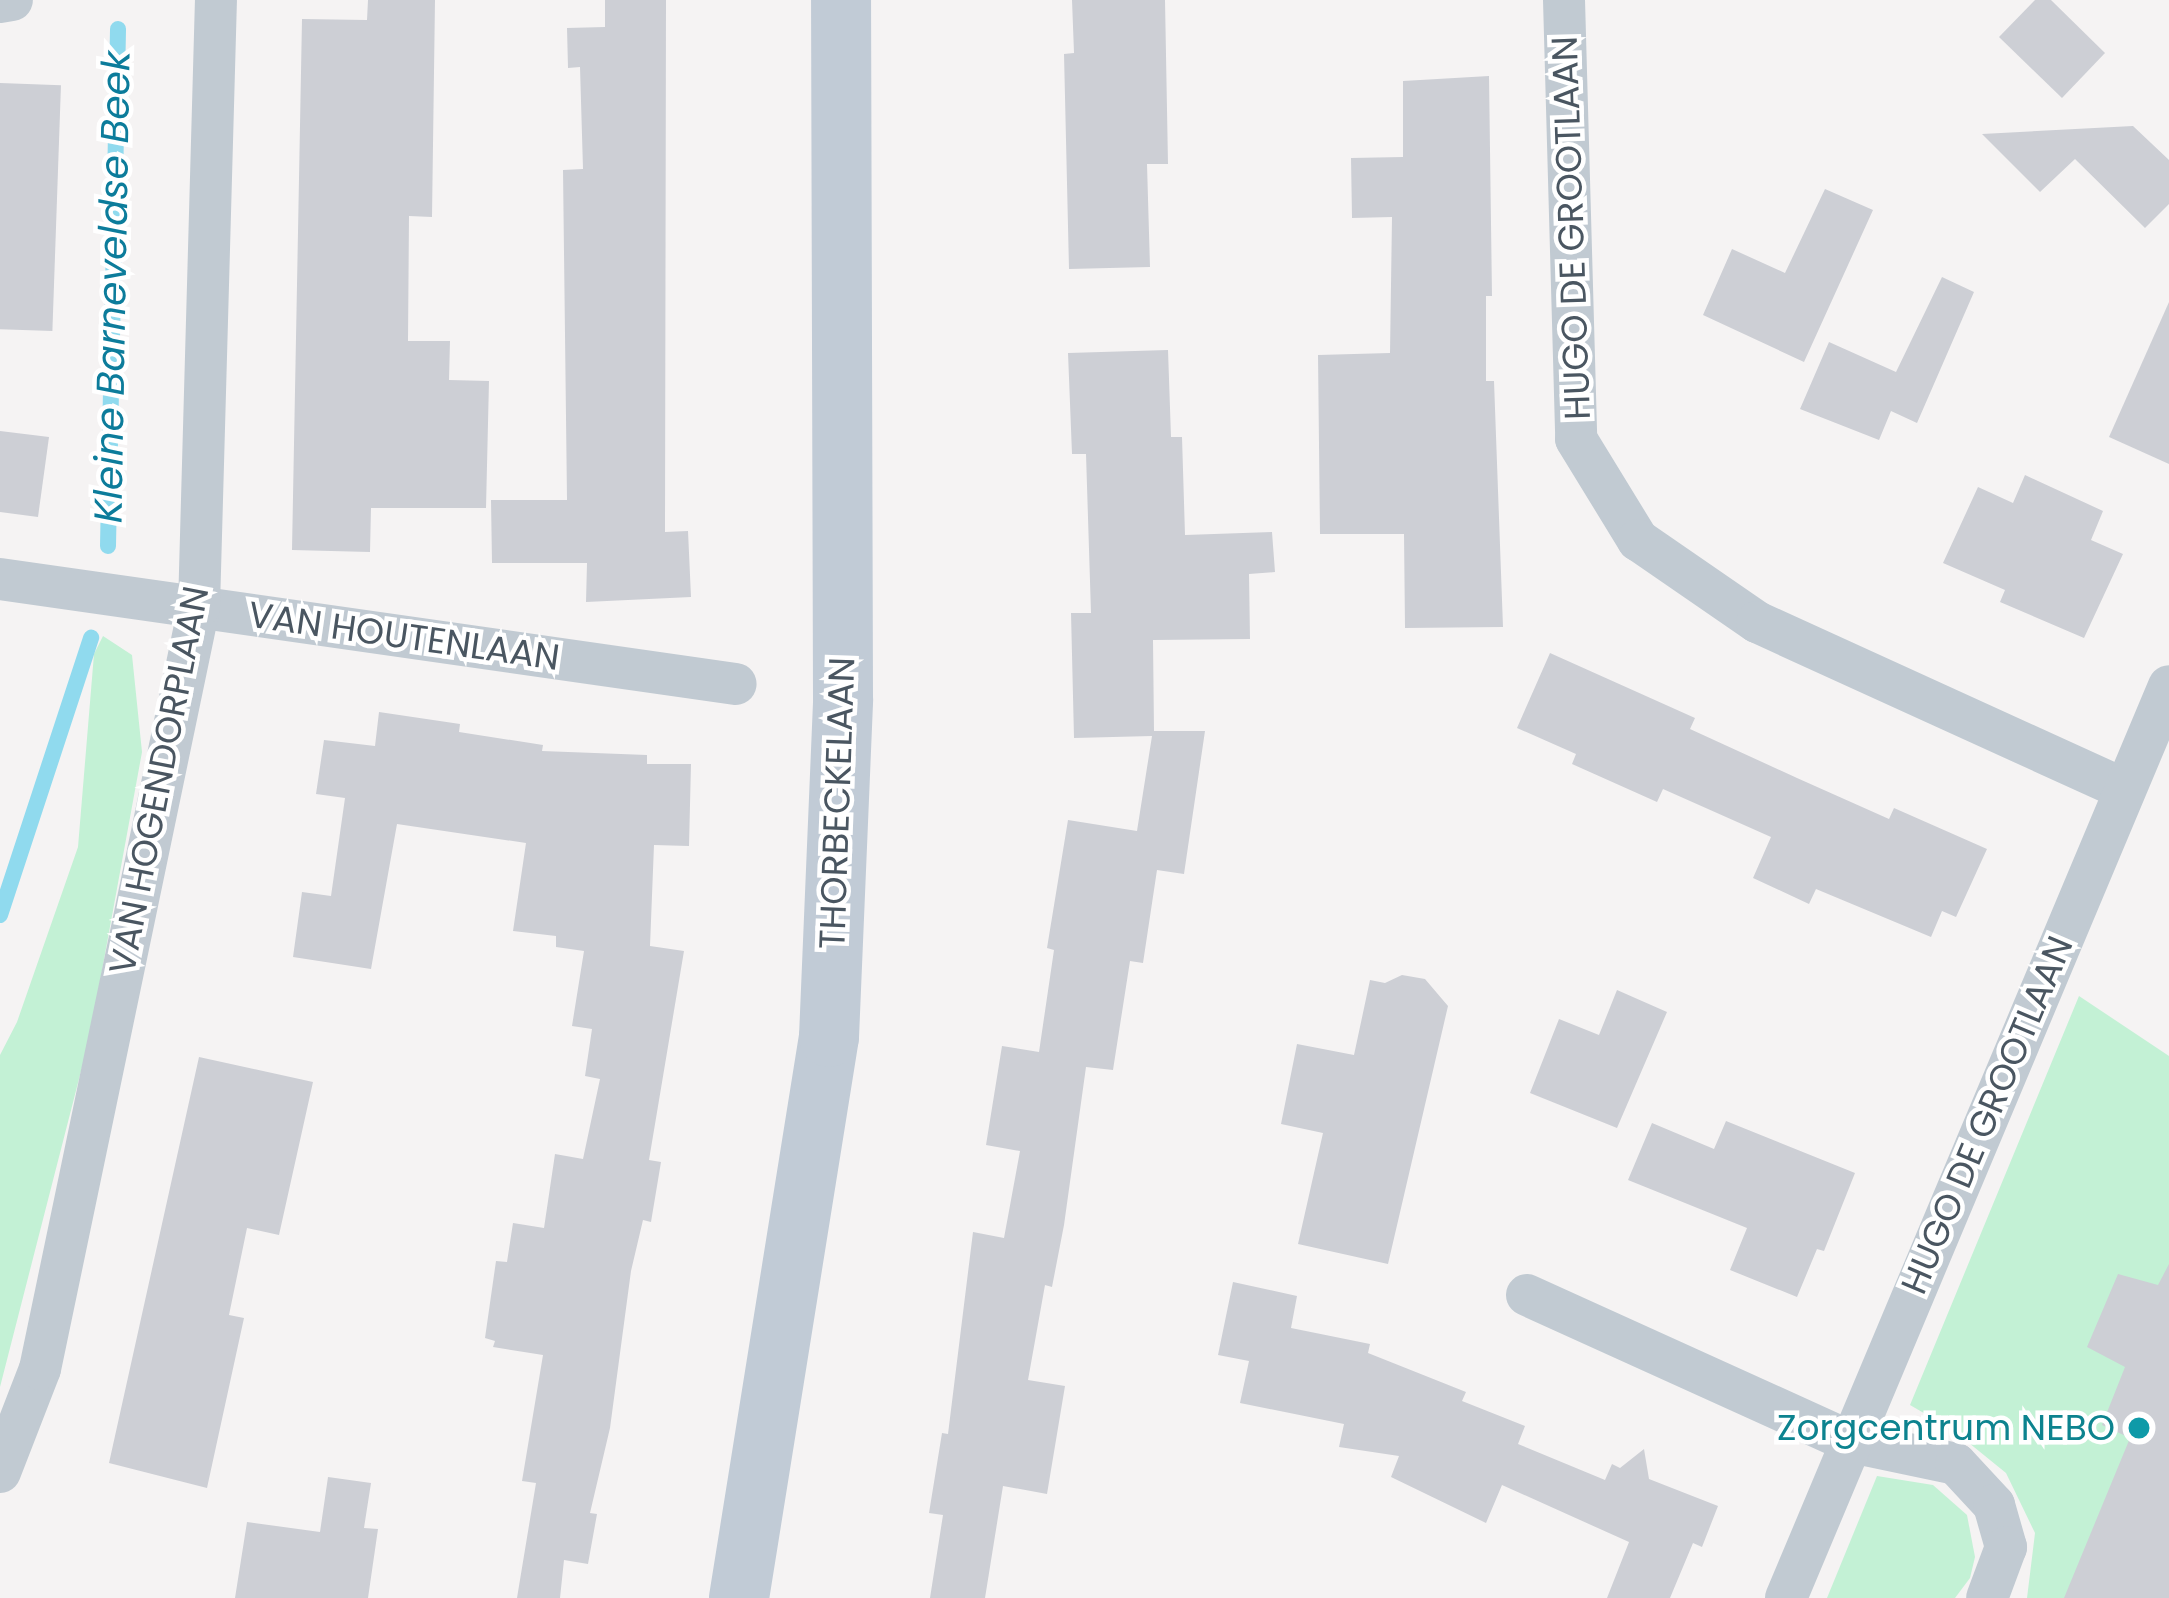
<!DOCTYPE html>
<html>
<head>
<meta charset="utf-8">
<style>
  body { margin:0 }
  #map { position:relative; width:2169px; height:1598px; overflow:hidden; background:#f5f3f3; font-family:Poppins,sans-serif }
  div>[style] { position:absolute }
  .green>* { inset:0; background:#c3f1d5 }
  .stream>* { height:16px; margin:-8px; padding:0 8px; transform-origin:8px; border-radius:8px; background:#90daee }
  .building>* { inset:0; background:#cdcfd5; transform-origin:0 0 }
  .street>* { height:42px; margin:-21px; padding:0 21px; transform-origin:21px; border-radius:21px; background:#c1cad2 }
  .secondary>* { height:60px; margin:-30px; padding:0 30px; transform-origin:30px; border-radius:30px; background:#c1cbd6 }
  .dots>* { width:33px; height:33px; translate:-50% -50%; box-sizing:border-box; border:6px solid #fff; border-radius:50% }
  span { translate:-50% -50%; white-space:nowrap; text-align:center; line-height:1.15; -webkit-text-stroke:9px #fff; paint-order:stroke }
  .street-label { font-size:36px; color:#4a5661 }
  .culture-label { font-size:36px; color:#0d838f }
  .right { translate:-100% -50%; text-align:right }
  .water-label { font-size:39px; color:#0c7c9b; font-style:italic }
</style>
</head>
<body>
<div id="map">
  <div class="green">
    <div style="clip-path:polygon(103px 636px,132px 655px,142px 752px,90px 1036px,0 1387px,0 1055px,17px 1022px,78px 847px,94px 654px)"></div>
    <div style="clip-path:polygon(2079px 996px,2169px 1056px,2169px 1292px,2140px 1437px,2071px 1598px,2027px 1598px,2035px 1533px,2006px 1473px,1953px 1430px,1910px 1405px)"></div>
    <div style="clip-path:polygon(1877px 1476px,1933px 1485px,1967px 1515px,1975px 1557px,1970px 1578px,1955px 1598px,1827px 1598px)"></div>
  </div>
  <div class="stream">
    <div style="left:108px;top:546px;width:517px;rotate:-88.89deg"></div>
    <div style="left:0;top:915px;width:292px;rotate:-71.8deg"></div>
  </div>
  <div class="building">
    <div style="clip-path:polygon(368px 0,435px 0,432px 217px,409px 216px,408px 341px,450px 341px,449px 380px,489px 381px,486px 508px,371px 508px,370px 552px,292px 550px,302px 19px,367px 20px)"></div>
    <div style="clip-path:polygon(605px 0,666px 0,665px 532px,688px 531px,691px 597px,586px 602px,587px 563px,492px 563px,491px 500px,567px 500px,563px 170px,583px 169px,580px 67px,568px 68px,567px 28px,605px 27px)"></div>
    <div style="clip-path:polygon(1072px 0,1165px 0,1168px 164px,1147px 164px,1150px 267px,1069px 269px,1064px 54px,1074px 53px)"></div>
    <div style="clip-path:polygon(2035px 0,2051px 0,2105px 53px,2062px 98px,1999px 37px)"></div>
    <div style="clip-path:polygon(1489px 76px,1492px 296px,1486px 296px,1486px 381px,1494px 381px,1503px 627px,1405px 628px,1404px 534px,1320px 534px,1318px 355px,1390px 353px,1392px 217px,1352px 218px,1351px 158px,1403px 157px,1403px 81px)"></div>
    <div style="left:0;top:83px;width:61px;height:246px;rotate:2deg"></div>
    <div style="clip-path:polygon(2133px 126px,2169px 160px,2169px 204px,2145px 228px,2075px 159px,2040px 192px,1982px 134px)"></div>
    <div style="clip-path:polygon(1825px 189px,1873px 210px,1804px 362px,1703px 315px,1732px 249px,1785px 273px)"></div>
    <div style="clip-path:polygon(1942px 277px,1974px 292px,1917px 423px,1891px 411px,1879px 440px,1800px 409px,1829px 342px,1896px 372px)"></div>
    <div style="clip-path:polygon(2169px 302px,2169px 464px,2109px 437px)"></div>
    <div style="clip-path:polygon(1168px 350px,1171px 437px,1182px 437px,1185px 535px,1272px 532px,1275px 572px,1249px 574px,1250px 639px,1153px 640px,1154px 731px,1205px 731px,1184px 874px,1157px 870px,1143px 963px,1130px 961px,1113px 1070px,1086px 1067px,1064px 1225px,1052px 1287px,1045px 1285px,1028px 1380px,1065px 1386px,1047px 1494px,1003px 1486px,985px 1598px,930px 1598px,943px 1515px,929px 1513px,942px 1433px,948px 1434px,973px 1232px,1004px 1238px,1020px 1151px,986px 1145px,1002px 1046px,1039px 1052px,1054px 950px,1047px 948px,1068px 820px,1137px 831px,1152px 736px,1074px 738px,1071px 613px,1091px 613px,1086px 454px,1072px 454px,1068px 353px)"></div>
    <div style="clip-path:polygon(0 431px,49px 437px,38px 517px,0 512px)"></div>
    <div style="clip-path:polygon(2025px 475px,2103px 511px,2091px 540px,2123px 554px,2084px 638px,2000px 602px,2005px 590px,1943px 563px,1978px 487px,2013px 503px)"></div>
    <div style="clip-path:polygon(1550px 653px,1695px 718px,1690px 729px,1797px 778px,1889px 819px,1894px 808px,1987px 849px,1956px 917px,1942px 911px,1931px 937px,1816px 889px,1809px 904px,1753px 878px,1771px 837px,1663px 789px,1657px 802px,1572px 764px,1576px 754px,1517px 728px)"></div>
    <div style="clip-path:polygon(379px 712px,460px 724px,459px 732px,543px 745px,542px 751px,647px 755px,647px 764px,691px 764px,689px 846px,654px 845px,650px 946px,684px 951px,649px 1160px,661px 1162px,651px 1222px,643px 1220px,631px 1271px,610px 1428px,590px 1513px,597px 1514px,588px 1564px,564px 1560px,560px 1598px,517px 1598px,536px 1483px,522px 1481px,543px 1355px,493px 1347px,495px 1341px,485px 1338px,496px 1261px,507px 1262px,513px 1223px,544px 1228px,555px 1154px,583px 1159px,600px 1079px,585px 1076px,592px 1029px,572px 1026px,584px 951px,556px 947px,556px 936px,513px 931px,526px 843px,397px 824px,371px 969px,293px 957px,302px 892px,331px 896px,345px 798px,316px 794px,324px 740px,375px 746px)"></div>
    <div style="clip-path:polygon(1402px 975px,1425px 979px,1448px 1006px,1388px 1264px,1298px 1244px,1323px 1133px,1281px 1124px,1297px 1044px,1354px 1055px,1370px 980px,1385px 983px)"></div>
    <div style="clip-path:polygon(1617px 990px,1667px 1012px,1617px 1128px,1530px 1093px,1559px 1019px,1599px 1035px)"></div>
    <div style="clip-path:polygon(199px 1057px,313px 1082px,279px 1235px,247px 1228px,229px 1315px,244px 1318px,207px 1488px,109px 1463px)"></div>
    <div style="clip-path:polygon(1726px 1121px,1855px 1173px,1824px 1251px,1817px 1249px,1797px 1297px,1730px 1270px,1747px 1228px,1628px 1180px,1652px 1123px,1714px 1149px)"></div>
    <div style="clip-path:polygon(2169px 1264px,2169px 1598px,2064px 1598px,2130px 1438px,2102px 1425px,2125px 1367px,2087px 1347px,2118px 1274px,2158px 1285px)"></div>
    <div style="clip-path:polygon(1233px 1282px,1297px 1296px,1291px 1328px,1370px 1344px,1368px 1353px,1466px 1392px,1462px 1401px,1525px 1426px,1518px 1444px,1605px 1480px,1612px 1464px,1620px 1468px,1644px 1449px,1649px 1479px,1718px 1506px,1702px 1547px,1693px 1543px,1670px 1598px,1607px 1598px,1629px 1542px,1502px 1485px,1486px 1523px,1391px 1477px,1399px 1456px,1339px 1447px,1344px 1424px,1240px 1403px,1249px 1361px,1218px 1355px)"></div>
    <div style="clip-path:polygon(328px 1477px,371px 1483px,364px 1528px,378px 1529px,368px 1598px,235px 1598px,247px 1522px,320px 1532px)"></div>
  </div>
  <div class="street">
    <div style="left:1564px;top:0;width:439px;rotate:88.4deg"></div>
    <div style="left:1576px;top:439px;width:119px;rotate:58.5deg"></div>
    <div style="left:1638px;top:540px;width:145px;rotate:34.6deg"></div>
    <div style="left:1757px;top:622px;width:402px;rotate:24.5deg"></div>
    <div style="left:0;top:2px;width:12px;rotate:-9deg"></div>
    <div style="left:0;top:579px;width:743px;rotate:8.12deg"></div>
    <div style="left:1527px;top:1295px;width:356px;rotate:24.4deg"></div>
    <div style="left:1851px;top:1442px;width:107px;rotate:11.8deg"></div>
    <div style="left:1956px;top:1464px;width:56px;rotate:47.2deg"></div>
    <div style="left:1994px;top:1505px;width:44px;rotate:74.1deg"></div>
    <div style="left:2006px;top:1547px;width:54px;rotate:110.4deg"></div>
    <div style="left:0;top:1472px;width:110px;rotate:-68.8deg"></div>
    <div style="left:40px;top:1369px;width:778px;rotate:-78.21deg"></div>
    <div style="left:199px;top:607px;width:607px;rotate:-88.4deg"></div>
    <div style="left:1786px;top:1598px;width:989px;rotate:-67.22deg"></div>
  </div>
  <div class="secondary">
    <div style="left:739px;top:1598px;width:568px;rotate:-80.89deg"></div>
    <div style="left:829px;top:1037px;width:338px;rotate:-87.6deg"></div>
    <div style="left:843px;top:699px;width:699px;rotate:-90.16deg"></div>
  </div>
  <div class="dots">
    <div style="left:2139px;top:1428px;background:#0f9aa8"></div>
  </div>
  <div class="street-label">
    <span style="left:1571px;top:228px;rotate:-92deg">HUGO DE GROOTLAAN</span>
    <span style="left:404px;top:636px;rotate:8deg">VAN HOUTENLAAN</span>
    <span style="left:159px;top:780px;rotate:-79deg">VAN HOGENDORPLAAN</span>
    <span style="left:837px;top:803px;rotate:-88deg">THORBECKELAAN</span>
    <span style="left:1987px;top:1115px;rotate:-67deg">HUGO DE GROOTLAAN</span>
  </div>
  <div class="culture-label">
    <span class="right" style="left:2115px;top:1428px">Zorgcentrum NEBO</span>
  </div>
  <div class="water-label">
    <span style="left:113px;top:287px;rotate:-89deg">Kleine Barneveldse Beek</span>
  </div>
</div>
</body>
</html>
